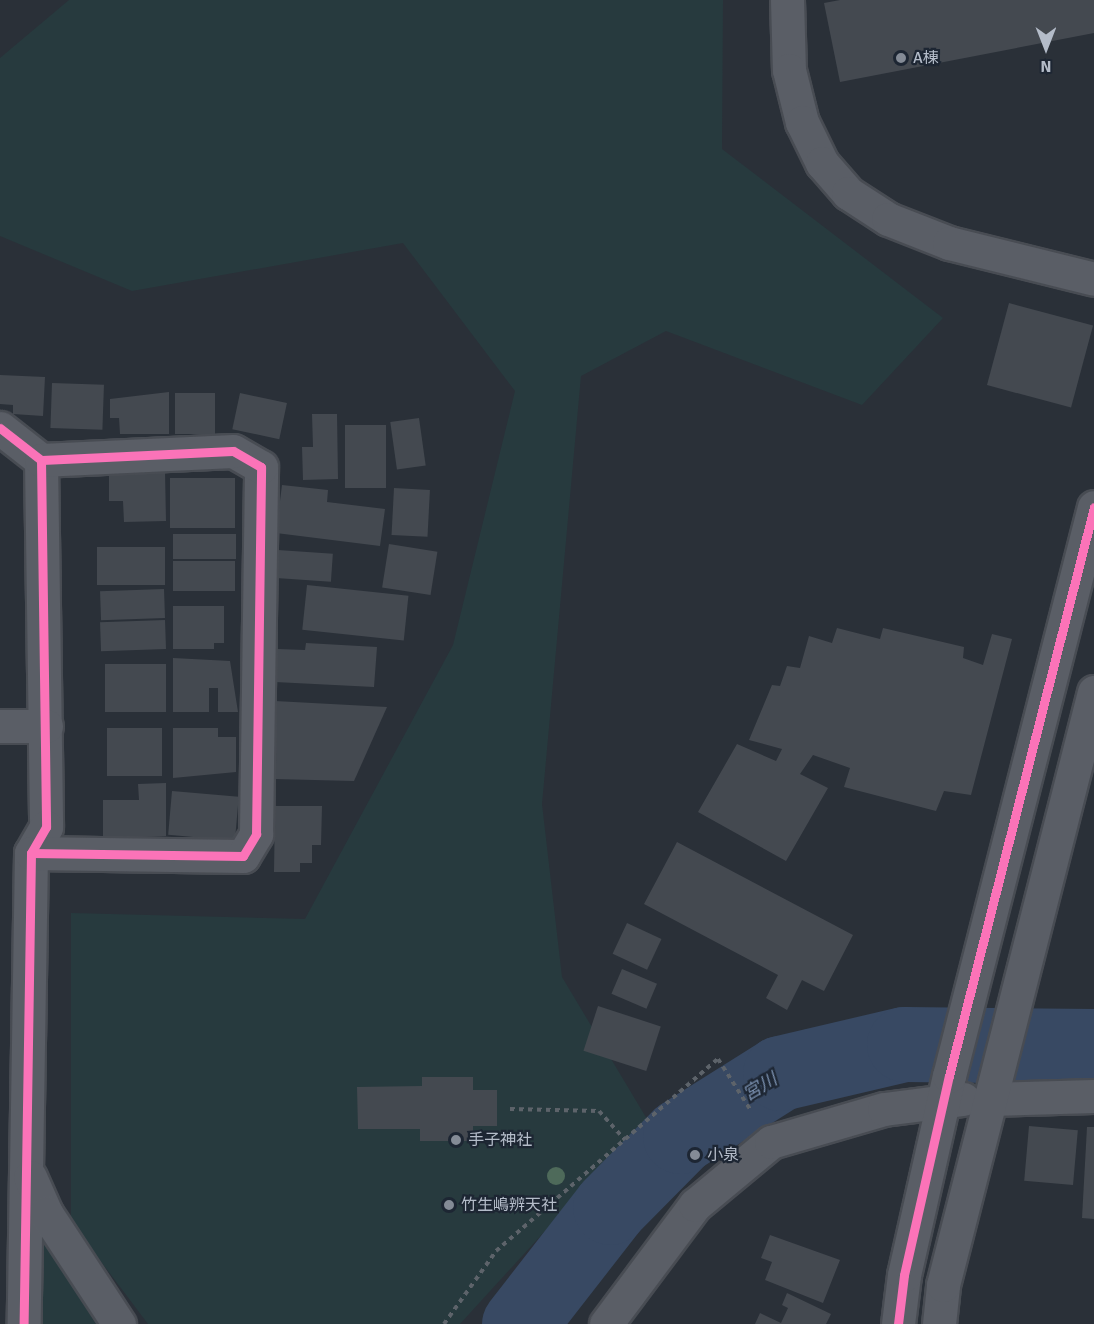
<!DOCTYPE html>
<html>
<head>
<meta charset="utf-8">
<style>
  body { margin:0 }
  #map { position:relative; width:1094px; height:1324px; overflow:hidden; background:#2a3038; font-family:Signika,"Noto Sans JP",sans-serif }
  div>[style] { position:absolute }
  .green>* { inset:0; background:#273a3e }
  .river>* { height:75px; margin:-37.5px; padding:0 37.5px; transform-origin:37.5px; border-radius:37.5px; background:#384963 }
  .building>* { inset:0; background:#444950; transform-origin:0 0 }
  .path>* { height:4px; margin-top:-2px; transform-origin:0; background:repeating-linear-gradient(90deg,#5d636a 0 4.5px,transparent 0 9px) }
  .roads { filter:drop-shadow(2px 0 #484c53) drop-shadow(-2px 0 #484c53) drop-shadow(0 2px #484c53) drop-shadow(0 -2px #484c53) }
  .minor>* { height:33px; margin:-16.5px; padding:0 16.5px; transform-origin:16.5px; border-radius:16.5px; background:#5a5e66 }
  .tertiary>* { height:33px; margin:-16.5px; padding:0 16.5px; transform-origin:16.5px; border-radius:16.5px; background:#5a5e66 }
  .cycleway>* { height:9px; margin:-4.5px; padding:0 4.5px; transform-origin:4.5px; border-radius:4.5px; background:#fb73b8 }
  .trees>* { width:18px; height:18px; margin:-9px; border-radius:50%; background:#4e6a5a }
  .dots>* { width:16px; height:16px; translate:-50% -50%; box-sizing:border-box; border:3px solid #1d2633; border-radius:50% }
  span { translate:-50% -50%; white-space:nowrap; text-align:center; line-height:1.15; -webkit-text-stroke:4.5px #1d2633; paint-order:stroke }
  .poi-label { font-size:16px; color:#b4bcc9 }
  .left { translate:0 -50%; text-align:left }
  .water-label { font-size:18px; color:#7c92b1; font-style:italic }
  .north { position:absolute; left:1016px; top:18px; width:60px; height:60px; -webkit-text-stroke:4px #1d2633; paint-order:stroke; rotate:180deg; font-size:16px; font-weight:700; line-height:24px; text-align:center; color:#b4bcc9 }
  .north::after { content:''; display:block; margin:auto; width:21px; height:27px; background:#b4bcc9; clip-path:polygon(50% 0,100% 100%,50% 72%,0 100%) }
</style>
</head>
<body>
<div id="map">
  <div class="green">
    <div style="clip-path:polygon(69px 0,723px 0,722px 149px,943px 318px,862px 405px,666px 331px,581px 376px,542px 804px,562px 977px,647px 1119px,460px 1324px,148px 1324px,71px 1222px,71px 913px,305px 919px,453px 645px,515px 391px,403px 243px,132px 291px,0 236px,0 58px)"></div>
    <div style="clip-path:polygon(41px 1236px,96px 1324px,42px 1324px)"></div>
  </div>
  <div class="river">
    <div style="left:519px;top:1324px;width:148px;rotate:-52.1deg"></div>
    <div style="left:610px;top:1207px;width:100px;rotate:-45.4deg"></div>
    <div style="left:680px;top:1136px;width:118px;rotate:-32.2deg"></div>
    <div style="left:780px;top:1073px;width:127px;rotate:-13.2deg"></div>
    <div style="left:904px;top:1044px;width:190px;rotate:0.6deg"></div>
  </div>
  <div class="building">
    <div style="clip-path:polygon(840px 0,1094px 0,1094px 33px,840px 82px,824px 3px)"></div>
    <div style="left:1009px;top:303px;width:87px;height:85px;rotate:15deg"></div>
    <div style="clip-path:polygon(0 375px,45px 377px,43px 416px,13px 414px,13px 405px,0 404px)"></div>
    <div style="left:52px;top:383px;width:52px;height:45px;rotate:2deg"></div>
    <div style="clip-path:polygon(169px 392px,169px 434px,120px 434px,119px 418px,110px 418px,110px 399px)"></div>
    <div style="left:175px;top:393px;width:40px;height:41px"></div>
    <div style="left:240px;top:393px;width:48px;height:37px;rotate:12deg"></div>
    <div style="clip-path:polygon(312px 414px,337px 414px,338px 479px,303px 480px,302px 447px,313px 447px)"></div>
    <div style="left:419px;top:418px;width:48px;height:29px;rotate:82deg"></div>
    <div style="left:386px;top:425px;width:63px;height:41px;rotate:90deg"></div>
    <div style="clip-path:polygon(165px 471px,166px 521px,124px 522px,123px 501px,109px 501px,109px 472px)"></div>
    <div style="left:170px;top:478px;width:65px;height:50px"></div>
    <div style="clip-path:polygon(282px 485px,328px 490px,327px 502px,385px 509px,380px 546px,276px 533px)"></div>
    <div style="left:394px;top:488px;width:36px;height:47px;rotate:3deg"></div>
    <div style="left:173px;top:534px;width:63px;height:25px"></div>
    <div style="left:389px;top:544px;width:49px;height:44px;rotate:9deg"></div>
    <div style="left:97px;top:547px;width:68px;height:38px"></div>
    <div style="left:278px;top:550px;width:55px;height:28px;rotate:4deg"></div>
    <div style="left:173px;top:561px;width:62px;height:30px"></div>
    <div style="left:307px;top:585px;width:102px;height:45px;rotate:6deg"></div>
    <div style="left:164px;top:589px;width:29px;height:64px;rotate:88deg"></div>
    <div style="clip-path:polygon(173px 606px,224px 606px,224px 643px,214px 643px,214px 649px,173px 649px)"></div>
    <div style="left:165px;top:620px;width:29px;height:65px;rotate:88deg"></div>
    <div style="clip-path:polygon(837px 628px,880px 639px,883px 628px,964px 647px,963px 658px,983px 665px,992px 634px,1012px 639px,971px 795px,944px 791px,936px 811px,844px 787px,850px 768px,813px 755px,800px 774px,828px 788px,786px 861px,698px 812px,737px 744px,776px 761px,782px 749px,749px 740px,772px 685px,780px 686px,787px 666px,800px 668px,809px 636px,832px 643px)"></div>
    <div style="clip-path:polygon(306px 643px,377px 647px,374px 687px,275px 682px,277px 649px,305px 650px)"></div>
    <div style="clip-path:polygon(173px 658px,230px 661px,238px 712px,218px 712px,218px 688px,209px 688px,209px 712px,173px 712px)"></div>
    <div style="left:105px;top:664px;width:61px;height:48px"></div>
    <div style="clip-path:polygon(275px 701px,387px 707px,354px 781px,274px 779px)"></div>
    <div style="left:107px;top:728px;width:55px;height:48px"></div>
    <div style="clip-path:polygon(173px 728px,218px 728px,218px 737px,236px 737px,236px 772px,173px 778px)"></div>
    <div style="clip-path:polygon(166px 783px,166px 836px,103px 837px,103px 800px,139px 800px,138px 784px)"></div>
    <div style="left:172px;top:791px;width:67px;height:44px;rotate:5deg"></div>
    <div style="clip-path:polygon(275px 806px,322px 806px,321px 845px,312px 845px,312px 863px,300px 863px,300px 872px,274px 872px)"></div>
    <div style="clip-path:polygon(677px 842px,853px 935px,824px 991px,802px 980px,787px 1010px,766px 998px,778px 975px,644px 904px)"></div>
    <div style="left:627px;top:923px;width:38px;height:34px;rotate:25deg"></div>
    <div style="left:622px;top:969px;width:38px;height:27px;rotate:23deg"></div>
    <div style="left:598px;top:1006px;width:66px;height:47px;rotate:18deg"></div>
    <div style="clip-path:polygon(422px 1077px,473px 1077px,473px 1090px,497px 1090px,497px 1126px,473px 1126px,473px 1141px,420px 1141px,420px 1129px,358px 1129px,357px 1087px,422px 1086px)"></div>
    <div style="left:1029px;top:1126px;width:49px;height:55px;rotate:5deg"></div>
    <div style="clip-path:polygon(1087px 1127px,1094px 1127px,1094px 1219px,1082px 1218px)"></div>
    <div style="clip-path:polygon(770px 1235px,840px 1260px,823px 1303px,765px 1280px,772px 1262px,761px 1258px)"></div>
    <div style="clip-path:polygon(787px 1293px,831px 1314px,826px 1324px,755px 1324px,760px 1313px,781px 1323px,788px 1308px,782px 1305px)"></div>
  </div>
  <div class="path">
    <div style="left:510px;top:1109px;width:89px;rotate:1.3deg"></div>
    <div style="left:599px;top:1111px;width:39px;rotate:48deg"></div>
    <div style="left:444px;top:1324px;width:90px;rotate:-54.5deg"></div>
    <div style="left:496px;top:1251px;width:294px;rotate:-40.9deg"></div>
    <div style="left:718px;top:1059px;width:59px;rotate:57.4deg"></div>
  </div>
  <div class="roads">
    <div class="minor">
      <div style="left:0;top:428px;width:52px;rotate:38deg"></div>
      <div style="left:41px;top:460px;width:367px;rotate:89.2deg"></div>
      <div style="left:46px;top:827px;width:30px;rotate:120deg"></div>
      <div style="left:31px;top:853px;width:471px;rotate:90.9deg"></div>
      <div style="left:0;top:726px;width:46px"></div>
      <div style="left:31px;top:853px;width:212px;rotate:0.8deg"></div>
      <div style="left:243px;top:856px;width:26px;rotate:-59deg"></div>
      <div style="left:256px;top:834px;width:367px;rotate:-89.2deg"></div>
      <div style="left:261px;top:467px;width:32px;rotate:-150deg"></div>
      <div style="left:233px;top:451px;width:192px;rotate:177.3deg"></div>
      <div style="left:989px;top:1099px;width:105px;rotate:-1.6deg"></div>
      <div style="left:30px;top:1177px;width:39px;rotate:66deg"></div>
      <div style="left:46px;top:1213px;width:133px;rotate:56.7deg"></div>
    </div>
    <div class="tertiary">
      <div style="left:787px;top:0;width:70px;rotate:88.4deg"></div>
      <div style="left:789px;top:70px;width:54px;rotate:76deg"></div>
      <div style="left:802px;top:122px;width:46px;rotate:64deg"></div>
      <div style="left:822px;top:163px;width:40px;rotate:49deg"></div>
      <div style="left:848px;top:193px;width:48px;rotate:33deg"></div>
      <div style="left:888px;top:219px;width:66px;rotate:21.5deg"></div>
      <div style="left:949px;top:243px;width:149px;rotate:13.9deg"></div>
      <div style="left:606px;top:1324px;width:149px;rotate:-53.2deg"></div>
      <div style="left:695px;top:1205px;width:99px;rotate:-39.7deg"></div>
      <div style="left:771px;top:1142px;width:118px;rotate:-16.3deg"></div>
      <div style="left:884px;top:1109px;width:80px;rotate:-7.2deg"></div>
      <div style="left:898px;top:1324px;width:49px;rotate:-83deg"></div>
      <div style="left:904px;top:1275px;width:204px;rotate:-77.3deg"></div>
      <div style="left:949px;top:1076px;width:587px;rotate:-75.7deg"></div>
      <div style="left:939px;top:1324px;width:39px;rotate:-84deg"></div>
      <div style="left:943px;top:1285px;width:612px;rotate:-75.71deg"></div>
    </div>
  </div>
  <div class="cycleway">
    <div style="left:0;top:428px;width:52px;rotate:38deg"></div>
    <div style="left:41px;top:460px;width:367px;rotate:89.2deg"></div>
    <div style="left:46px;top:827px;width:30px;rotate:120deg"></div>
    <div style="left:31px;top:853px;width:471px;rotate:90.9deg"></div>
    <div style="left:31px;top:853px;width:212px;rotate:0.8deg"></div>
    <div style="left:243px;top:856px;width:26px;rotate:-59deg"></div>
    <div style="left:256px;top:834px;width:367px;rotate:-89.2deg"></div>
    <div style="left:261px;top:467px;width:32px;rotate:-150deg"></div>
    <div style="left:233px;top:451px;width:192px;rotate:177.3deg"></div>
    <div style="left:898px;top:1324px;width:49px;rotate:-83deg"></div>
    <div style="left:904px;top:1275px;width:204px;rotate:-77.3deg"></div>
    <div style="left:949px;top:1076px;width:587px;rotate:-75.7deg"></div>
  </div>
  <div class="trees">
    <div style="left:556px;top:1176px"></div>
  </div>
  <div class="dots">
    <div style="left:901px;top:58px;background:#848b96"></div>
    <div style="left:456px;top:1140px;background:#848b96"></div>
    <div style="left:695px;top:1155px;background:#848b96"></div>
    <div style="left:449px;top:1205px;background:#848b96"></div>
  </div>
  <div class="poi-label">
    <span class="left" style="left:913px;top:58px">A棟</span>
    <span class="left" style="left:468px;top:1140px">手子神社</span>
    <span class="left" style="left:707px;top:1155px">小泉</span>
    <span class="left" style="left:461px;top:1205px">竹生嶋辨天社</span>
  </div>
  <div class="water-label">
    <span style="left:760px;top:1087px;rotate:-31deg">宮川</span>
  </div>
  <div class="north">N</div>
</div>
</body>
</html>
